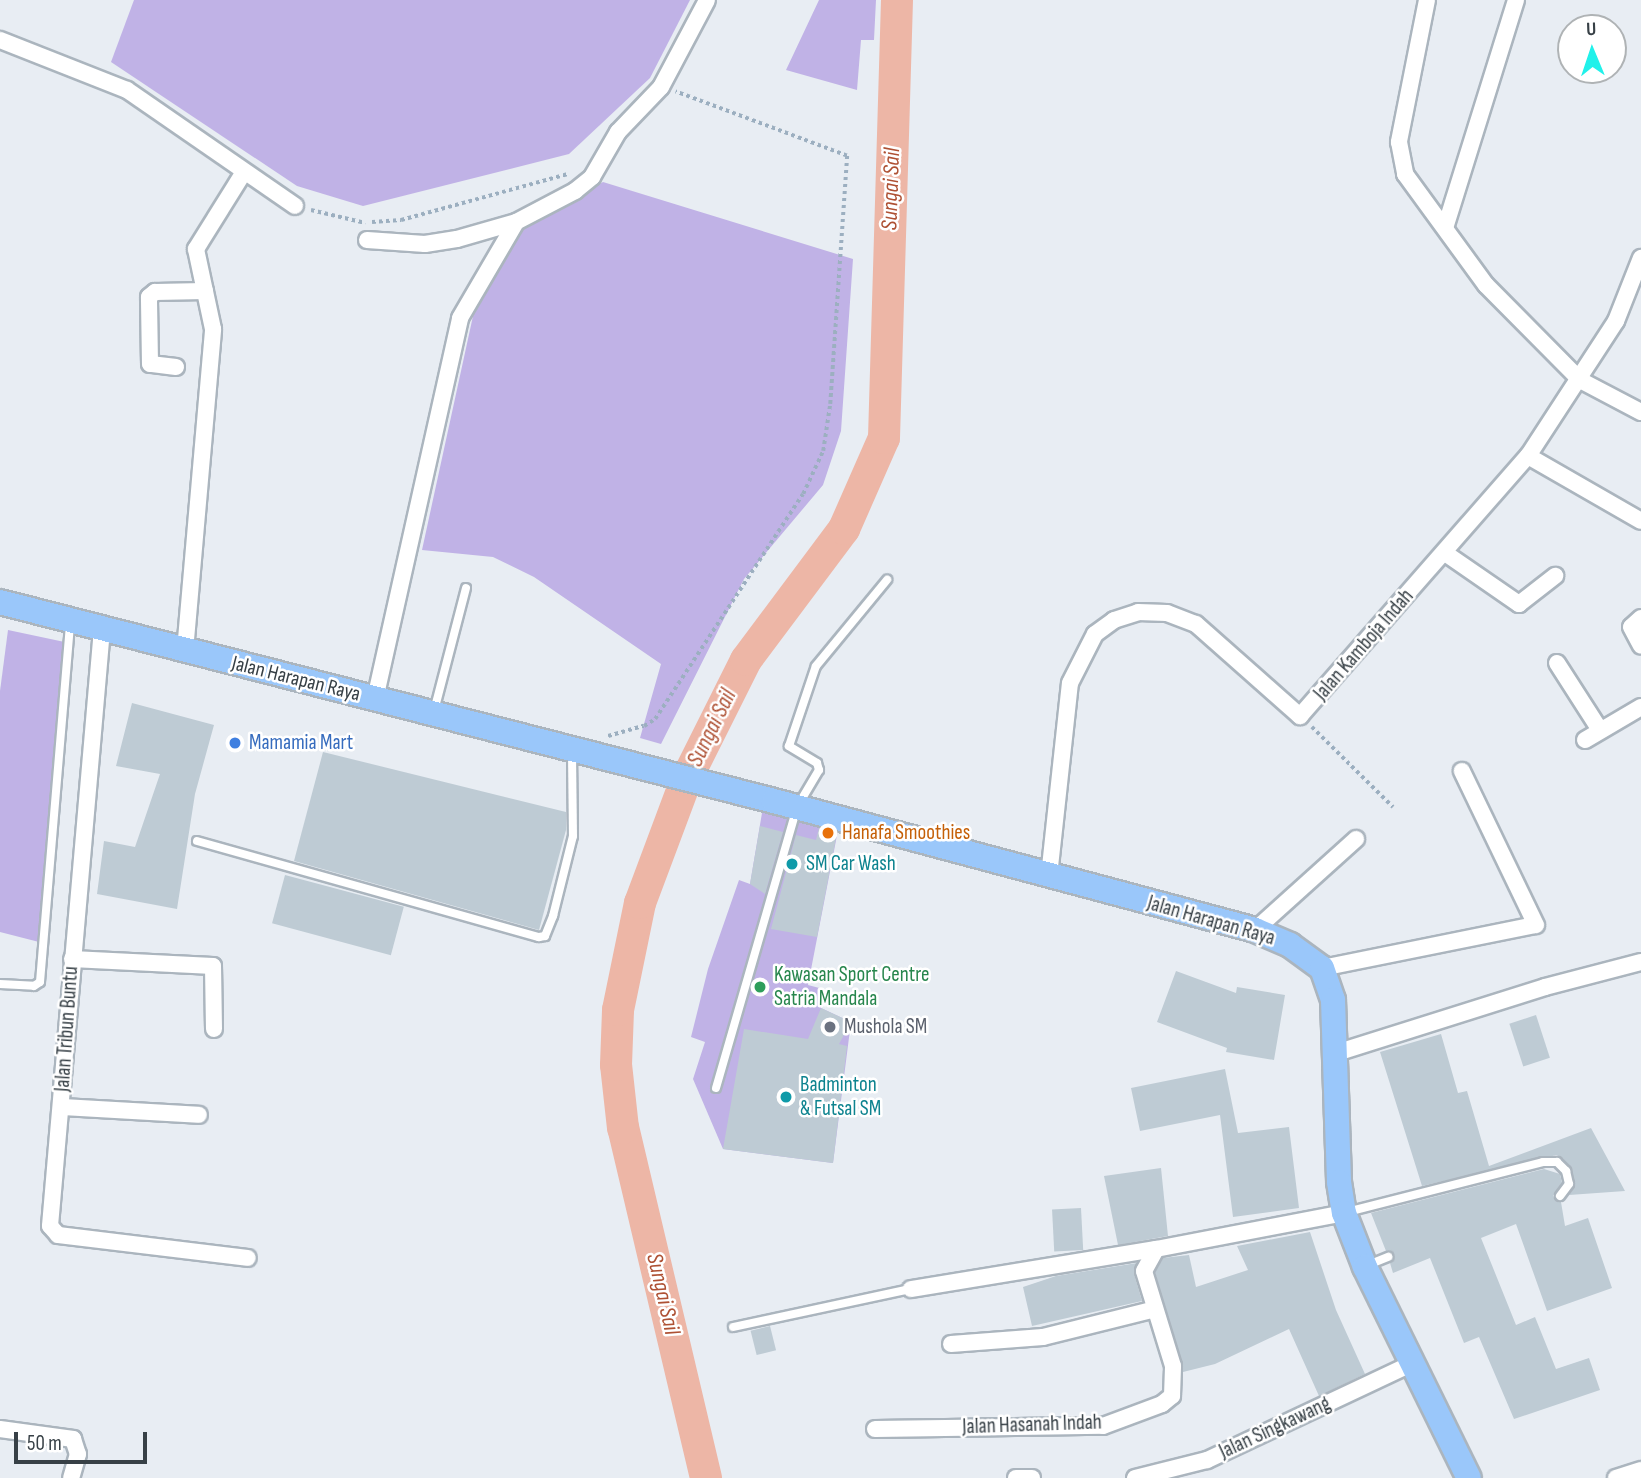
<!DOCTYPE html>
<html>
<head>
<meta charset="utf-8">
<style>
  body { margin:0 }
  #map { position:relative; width:1641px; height:1478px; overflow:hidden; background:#e8edf3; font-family:"Sofia Sans Condensed",sans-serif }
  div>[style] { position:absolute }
  .green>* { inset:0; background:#c0b2e6 }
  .river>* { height:32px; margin:-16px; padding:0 16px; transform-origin:16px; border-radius:16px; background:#edb6a6 }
  .building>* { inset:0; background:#becbd4; transform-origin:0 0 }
  .path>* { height:3.5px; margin-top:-1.75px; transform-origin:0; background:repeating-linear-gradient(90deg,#9cafc0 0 3.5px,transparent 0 7px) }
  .roads { filter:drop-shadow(2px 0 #abb5be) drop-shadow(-2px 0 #abb5be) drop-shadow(0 2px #abb5be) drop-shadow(0 -2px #abb5be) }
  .lane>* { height:8px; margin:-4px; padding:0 4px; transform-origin:4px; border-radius:4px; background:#fff }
  .street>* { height:16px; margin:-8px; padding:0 8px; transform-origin:8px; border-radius:8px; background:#fff }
  .primary>* { height:24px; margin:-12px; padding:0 12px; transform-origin:12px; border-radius:12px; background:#9ac7fa }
  .dots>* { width:19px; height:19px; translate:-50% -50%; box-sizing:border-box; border:4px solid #fff; border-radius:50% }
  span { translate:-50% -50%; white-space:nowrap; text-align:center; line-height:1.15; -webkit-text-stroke:5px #fff; paint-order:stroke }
  .street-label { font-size:21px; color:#374046 }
  .shop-label { font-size:21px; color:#366cbe }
  .left { translate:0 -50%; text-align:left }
  .food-label { font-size:21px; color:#c56008 }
  .culture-label { font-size:21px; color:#0d838f }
  .leisure-label { font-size:21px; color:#27864d }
  .worship-label { font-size:21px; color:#5b616d }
  .water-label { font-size:23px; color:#ae5134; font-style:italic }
  .north { position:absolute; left:1557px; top:14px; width:70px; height:70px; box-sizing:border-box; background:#fff; border:2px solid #afb3b5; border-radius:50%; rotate:358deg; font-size:19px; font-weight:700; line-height:28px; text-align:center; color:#374046 }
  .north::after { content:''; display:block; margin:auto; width:24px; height:32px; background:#21f1ea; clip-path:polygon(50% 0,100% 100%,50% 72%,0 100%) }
  .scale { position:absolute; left:14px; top:1432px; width:133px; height:32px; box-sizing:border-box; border:4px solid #374046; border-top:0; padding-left:9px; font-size:21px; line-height:24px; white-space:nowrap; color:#374046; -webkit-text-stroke:5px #fff; paint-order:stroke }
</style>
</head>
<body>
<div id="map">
  <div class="green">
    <div style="clip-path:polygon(134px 0,690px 0,650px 78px,569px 154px,363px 206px,297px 186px,111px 62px)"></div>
    <div style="clip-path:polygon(819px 0,876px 0,874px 40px,861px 40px,857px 90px,786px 70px)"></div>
    <div style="clip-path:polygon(603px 182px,853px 259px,841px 431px,823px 485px,744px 579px,661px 744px,640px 738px,661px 664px,534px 577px,493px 557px,422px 550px,473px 316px,523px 229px)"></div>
    <div style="clip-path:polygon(8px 630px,74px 644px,39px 942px,0 932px,0 691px)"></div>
    <div style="clip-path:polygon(763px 807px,839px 825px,808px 985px,823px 989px,821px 1008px,851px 1022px,833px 1163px,723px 1149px,693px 1079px,705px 1042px,691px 1037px,708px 969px,739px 880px,750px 884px)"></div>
  </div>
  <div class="river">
    <div style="left:706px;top:1478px;width:360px;rotate:-103.3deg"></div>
    <div style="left:623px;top:1128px;width:63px;rotate:-96.3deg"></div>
    <div style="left:616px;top:1065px;width:55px;rotate:-87.9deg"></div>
    <div style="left:618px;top:1010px;width:109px;rotate:-78.4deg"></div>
    <div style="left:640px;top:903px;width:131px;rotate:-69.5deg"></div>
    <div style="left:686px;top:780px;width:134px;rotate:-63.4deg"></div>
    <div style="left:746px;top:660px;width:164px;rotate:-53.2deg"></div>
    <div style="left:844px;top:529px;width:99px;rotate:-66.3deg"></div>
    <div style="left:884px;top:438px;width:438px;rotate:-88.3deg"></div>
  </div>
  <div class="building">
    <div style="clip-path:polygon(132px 703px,214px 725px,195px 794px,177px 909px,97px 894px,104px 841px,135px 847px,160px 774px,116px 766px)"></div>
    <div style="clip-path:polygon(323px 752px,566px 812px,566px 830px,539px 930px,294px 861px)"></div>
    <div style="clip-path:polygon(760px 826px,783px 832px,765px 894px,750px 884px)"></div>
    <div style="clip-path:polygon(819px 828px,837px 833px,817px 937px,771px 929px,796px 835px,816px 840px)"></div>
    <div style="left:285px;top:875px;width:123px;height:50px;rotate:15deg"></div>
    <div style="clip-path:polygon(1176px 971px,1236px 993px,1237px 987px,1285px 995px,1274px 1060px,1226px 1052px,1227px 1048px,1157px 1022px)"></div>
    <div style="clip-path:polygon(821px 1008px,851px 1022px,839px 1044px,847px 1046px,833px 1163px,723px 1149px,744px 1029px,808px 1039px)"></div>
    <div style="left:1536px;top:1015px;width:45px;height:28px;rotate:72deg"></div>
    <div style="clip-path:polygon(1441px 1034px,1458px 1093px,1467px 1091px,1489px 1166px,1591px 1128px,1625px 1191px,1569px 1195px,1575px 1185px,1572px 1170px,1557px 1155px,1422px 1186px,1380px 1052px)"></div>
    <div style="clip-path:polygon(1225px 1069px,1238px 1133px,1289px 1127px,1299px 1208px,1233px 1217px,1220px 1115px,1140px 1131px,1131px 1088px)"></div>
    <div style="clip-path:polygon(1161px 1168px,1168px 1236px,1118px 1245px,1104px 1176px)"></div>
    <div style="clip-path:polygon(1544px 1169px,1560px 1174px,1562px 1183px,1553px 1196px,1561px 1202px,1565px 1226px,1588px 1218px,1612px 1288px,1547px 1311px,1516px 1224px,1481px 1238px,1516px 1325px,1535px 1317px,1556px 1369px,1589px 1358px,1600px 1390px,1514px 1419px,1479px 1337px,1464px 1343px,1430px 1258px,1393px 1273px,1390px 1263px,1394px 1255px,1386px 1251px,1371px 1213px)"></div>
    <div style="left:1081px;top:1208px;width:42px;height:29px;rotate:87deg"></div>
    <div style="clip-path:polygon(1310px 1232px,1336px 1310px,1365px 1374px,1319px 1396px,1289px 1329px,1215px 1364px,1183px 1372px,1155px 1272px,1163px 1258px,1189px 1255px,1196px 1287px,1248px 1270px,1237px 1246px)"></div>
    <div style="clip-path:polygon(1137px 1263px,1134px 1274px,1142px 1301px,1032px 1326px,1023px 1287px,1056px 1276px)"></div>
    <div style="left:770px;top:1326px;width:25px;height:20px;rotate:76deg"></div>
  </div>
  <div class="path">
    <div style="left:311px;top:210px;width:56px;rotate:13.5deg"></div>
    <div style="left:372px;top:222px;width:29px;rotate:-4deg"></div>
    <div style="left:401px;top:220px;width:173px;rotate:-15.4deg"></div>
    <div style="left:1312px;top:727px;width:114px;rotate:44.6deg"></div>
    <div style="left:608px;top:736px;width:37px;rotate:-16deg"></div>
    <div style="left:644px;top:726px;width:13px;rotate:-32deg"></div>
    <div style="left:655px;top:719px;width:269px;rotate:-56.7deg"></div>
    <div style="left:803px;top:494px;width:47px;rotate:-65.1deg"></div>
    <div style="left:823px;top:451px;width:48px;rotate:-81.5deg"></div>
    <div style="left:830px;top:404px;width:249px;rotate:-86.1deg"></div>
    <div style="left:847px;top:156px;width:183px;rotate:-159.5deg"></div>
  </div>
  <div class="roads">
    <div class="lane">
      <div style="left:434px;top:711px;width:127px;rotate:-75.4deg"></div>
      <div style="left:197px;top:841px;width:355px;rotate:15.7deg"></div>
      <div style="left:539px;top:937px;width:6px;rotate:-9deg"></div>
      <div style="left:545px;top:936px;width:22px;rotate:-68deg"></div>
      <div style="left:553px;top:916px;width:82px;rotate:-76deg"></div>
      <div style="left:573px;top:836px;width:85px;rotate:-90.7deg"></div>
      <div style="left:0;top:984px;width:34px;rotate:3deg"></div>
      <div style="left:34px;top:986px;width:7px;rotate:-34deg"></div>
      <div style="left:40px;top:982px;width:359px;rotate:-85.2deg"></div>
      <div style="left:716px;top:1088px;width:292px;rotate:-73.9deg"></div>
      <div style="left:797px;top:807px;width:43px;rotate:-59.3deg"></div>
      <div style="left:819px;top:770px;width:7px;rotate:-106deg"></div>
      <div style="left:817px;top:763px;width:33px;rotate:-149deg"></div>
      <div style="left:789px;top:746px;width:84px;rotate:-71.4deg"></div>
      <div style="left:816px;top:666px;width:112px;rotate:-50.5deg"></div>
      <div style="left:1347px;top:1212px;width:202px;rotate:-14.3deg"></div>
      <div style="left:1543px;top:1162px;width:14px"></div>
      <div style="left:1557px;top:1162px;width:13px;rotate:45deg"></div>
      <div style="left:1566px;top:1171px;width:13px;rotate:77deg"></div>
      <div style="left:1569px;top:1184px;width:15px;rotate:127deg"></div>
      <div style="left:1368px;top:1265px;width:22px;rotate:-22deg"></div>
      <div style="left:733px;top:1327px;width:182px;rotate:-12.1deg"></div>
    </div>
    <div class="street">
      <div style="left:1427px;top:0;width:145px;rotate:101.2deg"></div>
      <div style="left:1399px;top:142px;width:33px;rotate:79deg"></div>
      <div style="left:1405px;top:174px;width:137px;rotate:53.9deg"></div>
      <div style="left:1486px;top:285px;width:134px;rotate:45.3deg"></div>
      <div style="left:1580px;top:380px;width:69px;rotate:27.7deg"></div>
      <div style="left:0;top:40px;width:136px;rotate:21.5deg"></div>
      <div style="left:127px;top:90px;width:204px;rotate:34.6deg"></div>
      <div style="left:1445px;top:228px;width:239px;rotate:-72.7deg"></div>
      <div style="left:367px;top:240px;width:58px;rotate:3.9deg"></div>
      <div style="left:425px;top:244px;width:32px;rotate:-9deg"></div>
      <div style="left:457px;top:239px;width:61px;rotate:-16.1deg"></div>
      <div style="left:516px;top:222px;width:67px;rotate:-27.7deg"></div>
      <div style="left:575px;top:191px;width:22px;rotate:-39deg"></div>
      <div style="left:592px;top:177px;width:52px;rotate:-60deg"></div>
      <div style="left:618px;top:132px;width:62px;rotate:-46.3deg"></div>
      <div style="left:661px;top:87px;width:98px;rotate:-62.1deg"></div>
      <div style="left:176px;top:367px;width:26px;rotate:-173deg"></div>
      <div style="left:150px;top:364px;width:67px;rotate:-90.9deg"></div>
      <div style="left:149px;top:297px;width:8px;rotate:-40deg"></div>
      <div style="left:155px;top:292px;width:50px;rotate:-1.1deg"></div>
      <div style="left:1528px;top:456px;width:130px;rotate:29.9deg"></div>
      <div style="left:1445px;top:553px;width:90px;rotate:34.6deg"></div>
      <div style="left:1519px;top:604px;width:46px;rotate:-37.9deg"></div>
      <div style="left:1641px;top:618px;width:13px;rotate:138deg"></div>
      <div style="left:1631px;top:627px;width:21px;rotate:62deg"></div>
      <div style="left:102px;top:629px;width:599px;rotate:94.98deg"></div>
      <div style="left:50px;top:1226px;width:12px;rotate:48deg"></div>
      <div style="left:58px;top:1235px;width:191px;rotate:6.9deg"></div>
      <div style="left:185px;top:651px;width:323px;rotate:-85deg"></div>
      <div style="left:213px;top:329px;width:82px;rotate:-102deg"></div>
      <div style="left:196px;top:249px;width:91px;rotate:-58.1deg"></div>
      <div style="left:1557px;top:663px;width:80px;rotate:57.3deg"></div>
      <div style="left:375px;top:699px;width:390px;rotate:-77.4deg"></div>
      <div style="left:460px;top:318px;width:111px;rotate:-59.7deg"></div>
      <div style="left:1585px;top:740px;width:65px;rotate:-30.5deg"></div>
      <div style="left:1049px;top:876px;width:194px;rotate:-83.8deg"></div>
      <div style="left:1070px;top:683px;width:55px;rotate:-63deg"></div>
      <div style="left:1095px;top:634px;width:24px;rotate:-36deg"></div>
      <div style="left:1114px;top:620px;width:25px;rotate:-18deg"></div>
      <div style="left:1138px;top:612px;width:29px;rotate:2deg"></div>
      <div style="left:1167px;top:613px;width:31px;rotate:21deg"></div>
      <div style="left:1196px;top:624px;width:139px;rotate:41.5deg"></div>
      <div style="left:1300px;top:716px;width:346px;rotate:-48.8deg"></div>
      <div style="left:1528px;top:456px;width:161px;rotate:-56.9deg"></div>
      <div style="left:1616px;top:321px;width:68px;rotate:-68.4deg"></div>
      <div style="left:1255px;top:930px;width:136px;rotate:-42deg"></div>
      <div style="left:72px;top:959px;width:141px;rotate:2.8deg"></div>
      <div style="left:213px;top:966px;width:63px;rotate:89.1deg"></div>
      <div style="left:1322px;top:968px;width:218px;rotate:-11.4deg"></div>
      <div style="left:1536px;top:925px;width:171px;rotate:-115.7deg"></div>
      <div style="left:1336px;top:1053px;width:219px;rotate:-17.5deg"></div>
      <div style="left:1545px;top:987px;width:99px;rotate:-14.6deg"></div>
      <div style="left:62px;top:1107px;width:137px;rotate:3.3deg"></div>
      <div style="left:911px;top:1289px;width:248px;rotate:-9.3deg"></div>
      <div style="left:951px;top:1344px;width:92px;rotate:-4.4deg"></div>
      <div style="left:1043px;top:1337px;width:115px;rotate:-14deg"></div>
      <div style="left:0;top:1429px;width:74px;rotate:7.8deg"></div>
      <div style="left:73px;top:1439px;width:16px;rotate:72deg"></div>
      <div style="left:78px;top:1454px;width:25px;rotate:106deg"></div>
      <div style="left:875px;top:1429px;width:228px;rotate:-0.8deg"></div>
      <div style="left:1103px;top:1426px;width:63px;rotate:-20.4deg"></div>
      <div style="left:1162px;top:1404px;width:13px;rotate:-39deg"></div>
      <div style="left:1172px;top:1396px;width:30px;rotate:-88deg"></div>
      <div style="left:1173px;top:1366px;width:99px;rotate:-107deg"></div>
      <div style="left:1144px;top:1271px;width:25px;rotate:-61deg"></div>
      <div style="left:1156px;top:1249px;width:191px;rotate:-10.8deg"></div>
      <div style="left:1016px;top:1478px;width:16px"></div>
      <div style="left:1135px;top:1478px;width:74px;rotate:-14deg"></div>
      <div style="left:1207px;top:1460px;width:225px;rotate:-25.2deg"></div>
      <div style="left:1616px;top:1478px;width:26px;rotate:-18deg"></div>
    </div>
    <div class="primary">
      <div style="left:0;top:602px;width:799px;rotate:14.42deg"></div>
      <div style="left:774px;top:801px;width:498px;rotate:15deg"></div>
      <div style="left:1255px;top:930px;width:38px;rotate:23deg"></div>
      <div style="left:1290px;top:945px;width:39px;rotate:36deg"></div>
      <div style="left:1322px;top:968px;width:34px;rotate:71deg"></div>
      <div style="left:1333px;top:1000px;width:182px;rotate:88.1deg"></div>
      <div style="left:1339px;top:1182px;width:31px;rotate:81deg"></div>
      <div style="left:1344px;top:1213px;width:58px;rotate:68.7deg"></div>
      <div style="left:1365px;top:1267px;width:235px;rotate:63.8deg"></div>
    </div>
  </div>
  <div class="dots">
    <div style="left:235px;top:743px;background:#3f7fe0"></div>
    <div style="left:828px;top:833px;background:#e8710a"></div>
    <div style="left:792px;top:864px;background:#0f9aa8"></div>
    <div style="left:760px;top:987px;background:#2e9e5b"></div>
    <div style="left:830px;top:1027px;background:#6b7280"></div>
    <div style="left:786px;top:1097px;background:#0f9aa8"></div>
  </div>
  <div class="street-label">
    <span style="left:1364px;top:645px;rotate:-49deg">Jalan Kamboja Indah</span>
    <span style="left:296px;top:679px;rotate:14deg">Jalan Harapan Raya</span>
    <span style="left:1211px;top:921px;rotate:16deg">Jalan Harapan Raya</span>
    <span style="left:67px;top:1029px;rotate:-86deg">Jalan Tribun Buntu</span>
    <span style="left:1032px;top:1425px;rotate:-2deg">Jalan Hasanah Indah</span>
    <span style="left:1275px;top:1428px;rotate:-25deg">Jalan Singkawang</span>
  </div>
  <div class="shop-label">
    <span class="left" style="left:249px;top:743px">Mamamia Mart</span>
  </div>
  <div class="food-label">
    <span class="left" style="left:842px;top:833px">Hanafa Smoothies</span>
  </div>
  <div class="culture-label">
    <span class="left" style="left:806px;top:864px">SM Car Wash</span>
    <span class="left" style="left:800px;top:1097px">Badminton<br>&amp; Futsal SM</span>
  </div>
  <div class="leisure-label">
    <span class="left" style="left:774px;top:987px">Kawasan Sport Centre<br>Satria Mandala</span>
  </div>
  <div class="worship-label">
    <span class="left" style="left:844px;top:1027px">Mushola SM</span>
  </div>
  <div class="water-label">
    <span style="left:891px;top:189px;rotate:-88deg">Sungai Sail</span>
    <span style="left:712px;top:728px;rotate:-64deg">Sungai Sail</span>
    <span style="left:663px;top:1294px;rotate:77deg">Sungai Sail</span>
  </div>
  <div class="north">U</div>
  <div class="scale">50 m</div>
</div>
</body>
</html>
